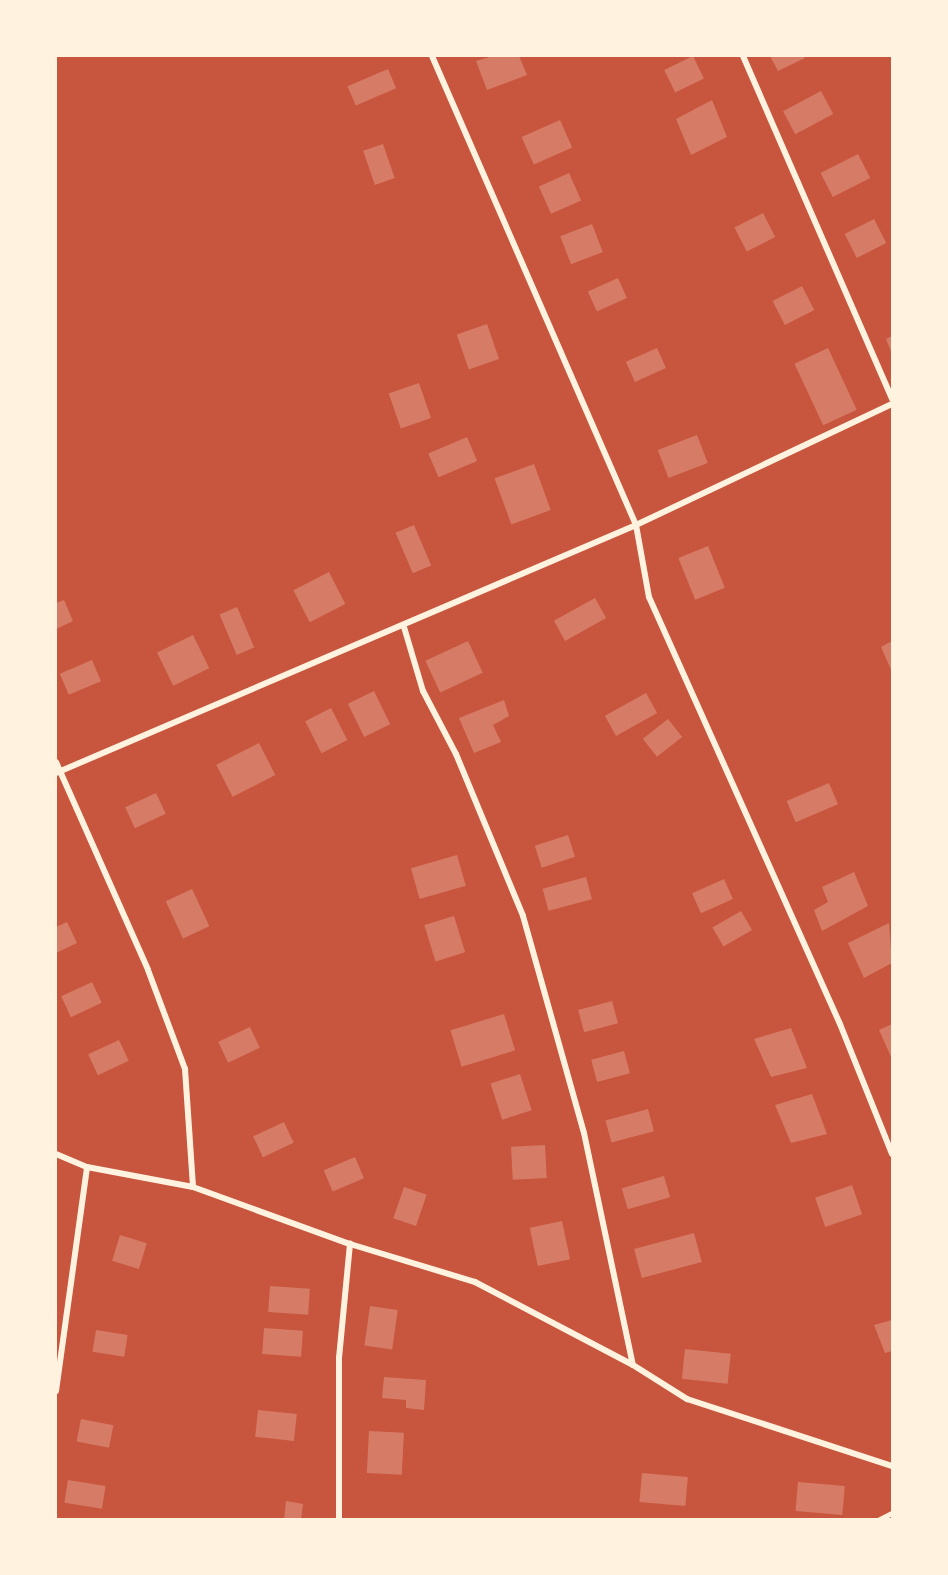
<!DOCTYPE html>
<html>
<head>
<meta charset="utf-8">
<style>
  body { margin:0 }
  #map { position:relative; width:948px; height:1575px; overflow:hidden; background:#c8553d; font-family:"PT Sans Narrow",sans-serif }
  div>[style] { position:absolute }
  .building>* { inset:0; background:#d67c66; transform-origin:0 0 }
  .service>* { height:4.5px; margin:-2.25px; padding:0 2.25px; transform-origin:2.25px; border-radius:2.25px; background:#fff3e0 }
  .minor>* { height:6px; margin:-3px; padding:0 3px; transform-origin:3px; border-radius:3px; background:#fff3e0 }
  span { translate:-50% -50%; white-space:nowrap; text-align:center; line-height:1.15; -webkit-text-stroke:4.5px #fff3e0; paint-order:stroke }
  .frame { position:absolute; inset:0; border:57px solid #fff3e0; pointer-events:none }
</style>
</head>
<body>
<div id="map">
  <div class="building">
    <div style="clip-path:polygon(493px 56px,519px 56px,527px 75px,487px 90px,476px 61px)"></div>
    <div style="left:693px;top:56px;width:25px;height:32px;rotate:64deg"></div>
    <div style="clip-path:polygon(770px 56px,803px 56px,805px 58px,778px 71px)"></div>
    <div style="left:388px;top:69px;width:21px;height:44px;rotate:67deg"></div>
    <div style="left:821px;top:91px;width:26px;height:43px;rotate:62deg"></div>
    <div style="clip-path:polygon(712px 100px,727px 137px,691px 155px,676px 119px)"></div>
    <div style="left:560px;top:120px;width:30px;height:42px;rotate:66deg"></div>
    <div style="left:383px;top:144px;width:36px;height:21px;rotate:71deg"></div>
    <div style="left:858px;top:154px;width:27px;height:42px;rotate:63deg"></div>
    <div style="left:569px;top:173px;width:30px;height:33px;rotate:66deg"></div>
    <div style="left:763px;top:213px;width:27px;height:32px;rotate:63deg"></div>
    <div style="left:874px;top:219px;width:27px;height:33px;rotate:63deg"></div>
    <div style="left:592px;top:224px;width:30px;height:34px;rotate:69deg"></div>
    <div style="left:618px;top:278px;width:22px;height:33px;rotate:66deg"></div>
    <div style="left:802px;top:286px;width:27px;height:33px;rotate:63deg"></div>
    <div style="left:487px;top:324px;width:37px;height:32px;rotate:71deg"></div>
    <div style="clip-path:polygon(892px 336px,892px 354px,886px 339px)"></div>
    <div style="left:657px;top:348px;width:22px;height:34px;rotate:66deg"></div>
    <div style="left:828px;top:348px;width:68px;height:37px;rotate:65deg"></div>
    <div style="left:419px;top:383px;width:37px;height:32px;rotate:71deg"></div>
    <div style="left:697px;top:435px;width:30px;height:42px;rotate:69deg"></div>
    <div style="left:467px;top:437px;width:26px;height:42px;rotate:67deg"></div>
    <div style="left:534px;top:464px;width:49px;height:42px;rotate:70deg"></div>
    <div style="left:414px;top:525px;width:44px;height:20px;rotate:67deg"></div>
    <div style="left:708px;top:546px;width:45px;height:32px;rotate:68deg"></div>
    <div style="left:329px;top:572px;width:36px;height:40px;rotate:63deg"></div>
    <div style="left:595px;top:598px;width:23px;height:47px;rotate:61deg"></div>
    <div style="clip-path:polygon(64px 600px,73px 621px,56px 629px,56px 603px)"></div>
    <div style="left:237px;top:607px;width:44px;height:19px;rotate:67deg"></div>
    <div style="left:193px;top:635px;width:37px;height:40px;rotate:64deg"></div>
    <div style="left:468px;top:641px;width:35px;height:47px;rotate:65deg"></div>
    <div style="clip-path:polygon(892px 641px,892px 672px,881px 647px)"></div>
    <div style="left:92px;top:660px;width:23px;height:35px;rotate:67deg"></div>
    <div style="left:374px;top:691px;width:37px;height:29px;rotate:64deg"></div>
    <div style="left:646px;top:693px;width:23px;height:47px;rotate:61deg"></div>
    <div style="clip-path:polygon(504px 700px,509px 716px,493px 725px,501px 742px,474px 753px,459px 718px)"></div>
    <div style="left:331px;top:708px;width:36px;height:29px;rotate:63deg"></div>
    <div style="left:668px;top:719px;width:23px;height:32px;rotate:52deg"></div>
    <div style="left:259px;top:743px;width:36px;height:48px;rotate:63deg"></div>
    <div style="left:829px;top:783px;width:23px;height:46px;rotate:67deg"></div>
    <div style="left:156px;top:793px;width:23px;height:34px;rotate:65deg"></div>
    <div style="left:568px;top:835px;width:23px;height:35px;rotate:72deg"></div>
    <div style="left:457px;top:855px;width:32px;height:48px;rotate:74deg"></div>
    <div style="clip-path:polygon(854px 872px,868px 906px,822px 931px,814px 910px,828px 902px,822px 887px)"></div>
    <div style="left:586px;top:877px;width:23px;height:45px;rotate:75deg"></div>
    <div style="left:724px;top:879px;width:22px;height:35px;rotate:66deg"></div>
    <div style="left:192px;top:889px;width:41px;height:29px;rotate:65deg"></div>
    <div style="left:741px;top:911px;width:22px;height:33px;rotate:60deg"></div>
    <div style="left:454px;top:916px;width:38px;height:31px;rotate:73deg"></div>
    <div style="clip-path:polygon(67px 922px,77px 943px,56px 953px,56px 927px)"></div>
    <div style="clip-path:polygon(889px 923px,892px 963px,864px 978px,848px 943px)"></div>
    <div style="left:92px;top:982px;width:23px;height:34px;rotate:65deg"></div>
    <div style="left:612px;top:1001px;width:23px;height:35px;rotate:75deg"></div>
    <div style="left:504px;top:1014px;width:38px;height:56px;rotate:73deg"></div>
    <div style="clip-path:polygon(892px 1024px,892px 1059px,879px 1030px)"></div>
    <div style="left:250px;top:1027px;width:23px;height:35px;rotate:65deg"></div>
    <div style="clip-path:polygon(791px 1028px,807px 1068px,771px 1077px,754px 1039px)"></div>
    <div style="left:119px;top:1040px;width:23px;height:34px;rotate:65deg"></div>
    <div style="left:624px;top:1051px;width:23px;height:34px;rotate:75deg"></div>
    <div style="left:520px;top:1074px;width:38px;height:31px;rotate:72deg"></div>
    <div style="clip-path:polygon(812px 1094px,827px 1134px,791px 1143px,775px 1105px)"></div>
    <div style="left:648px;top:1109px;width:23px;height:44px;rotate:75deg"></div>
    <div style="left:284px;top:1122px;width:23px;height:34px;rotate:65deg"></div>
    <div style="left:545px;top:1145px;width:33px;height:34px;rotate:87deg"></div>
    <div style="left:355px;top:1157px;width:23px;height:34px;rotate:67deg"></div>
    <div style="left:664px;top:1176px;width:22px;height:44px;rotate:74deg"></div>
    <div style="left:852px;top:1185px;width:31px;height:39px;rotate:71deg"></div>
    <div style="left:404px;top:1187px;width:24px;height:33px;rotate:19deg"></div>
    <div style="left:562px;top:1221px;width:39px;height:33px;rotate:78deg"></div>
    <div style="left:694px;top:1233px;width:30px;height:62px;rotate:75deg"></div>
    <div style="left:120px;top:1235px;width:28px;height:27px;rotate:17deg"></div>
    <div style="left:270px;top:1286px;width:40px;height:26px;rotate:4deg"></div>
    <div style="left:370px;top:1306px;width:28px;height:40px;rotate:8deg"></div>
    <div style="clip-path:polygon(892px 1320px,892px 1351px,885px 1353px,874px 1325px)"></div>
    <div style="left:264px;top:1328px;width:39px;height:26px;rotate:4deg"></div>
    <div style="left:96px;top:1330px;width:32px;height:22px;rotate:9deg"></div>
    <div style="left:685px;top:1349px;width:46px;height:30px;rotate:6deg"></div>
    <div style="clip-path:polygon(384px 1377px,426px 1380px,424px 1410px,406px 1408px,406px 1400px,382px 1398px)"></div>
    <div style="left:258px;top:1410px;width:39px;height:27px;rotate:6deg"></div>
    <div style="left:81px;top:1419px;width:33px;height:23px;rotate:11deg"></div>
    <div style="left:369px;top:1431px;width:35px;height:42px;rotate:3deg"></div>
    <div style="left:642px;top:1473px;width:46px;height:29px;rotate:5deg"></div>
    <div style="left:68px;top:1480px;width:38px;height:23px;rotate:9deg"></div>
    <div style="left:798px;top:1482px;width:47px;height:29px;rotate:5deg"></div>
    <div style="clip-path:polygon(286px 1501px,303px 1504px,301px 1520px,284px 1520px)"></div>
  </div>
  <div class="service">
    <div style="left:878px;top:1520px;width:16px;rotate:-27deg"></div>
  </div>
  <div class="minor">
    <div style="left:432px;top:56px;width:511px;rotate:66.49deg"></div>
    <div style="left:636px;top:525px;width:73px;rotate:79.8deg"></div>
    <div style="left:649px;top:597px;width:468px;rotate:65.9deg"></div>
    <div style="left:840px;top:1024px;width:140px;rotate:68.2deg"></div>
    <div style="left:743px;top:56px;width:374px;rotate:66.5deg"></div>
    <div style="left:404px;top:627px;width:67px;rotate:73.5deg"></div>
    <div style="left:423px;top:691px;width:71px;rotate:62.4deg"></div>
    <div style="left:456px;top:754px;width:175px;rotate:67.5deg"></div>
    <div style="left:523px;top:916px;width:225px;rotate:74.3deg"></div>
    <div style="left:584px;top:1133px;width:237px;rotate:78.1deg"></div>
    <div style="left:56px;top:762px;width:227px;rotate:66.1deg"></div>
    <div style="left:148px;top:970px;width:106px;rotate:69.5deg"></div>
    <div style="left:185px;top:1069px;width:118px;rotate:86.1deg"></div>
    <div style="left:56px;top:773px;width:631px;rotate:-23.15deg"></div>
    <div style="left:636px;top:525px;width:283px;rotate:-25.3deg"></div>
    <div style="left:56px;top:1154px;width:34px;rotate:23deg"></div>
    <div style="left:87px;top:1167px;width:108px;rotate:10.7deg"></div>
    <div style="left:193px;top:1187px;width:167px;rotate:20deg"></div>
    <div style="left:350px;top:1244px;width:131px;rotate:16.9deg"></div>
    <div style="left:475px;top:1282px;width:178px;rotate:27.7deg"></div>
    <div style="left:633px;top:1365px;width:64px;rotate:32.2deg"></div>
    <div style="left:687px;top:1399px;width:216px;rotate:18.1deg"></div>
    <div style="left:56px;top:1391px;width:226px;rotate:-82.1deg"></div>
    <div style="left:339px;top:1520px;width:162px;rotate:-90deg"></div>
    <div style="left:339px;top:1358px;width:115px;rotate:-84.5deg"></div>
  </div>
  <div class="frame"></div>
</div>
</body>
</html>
